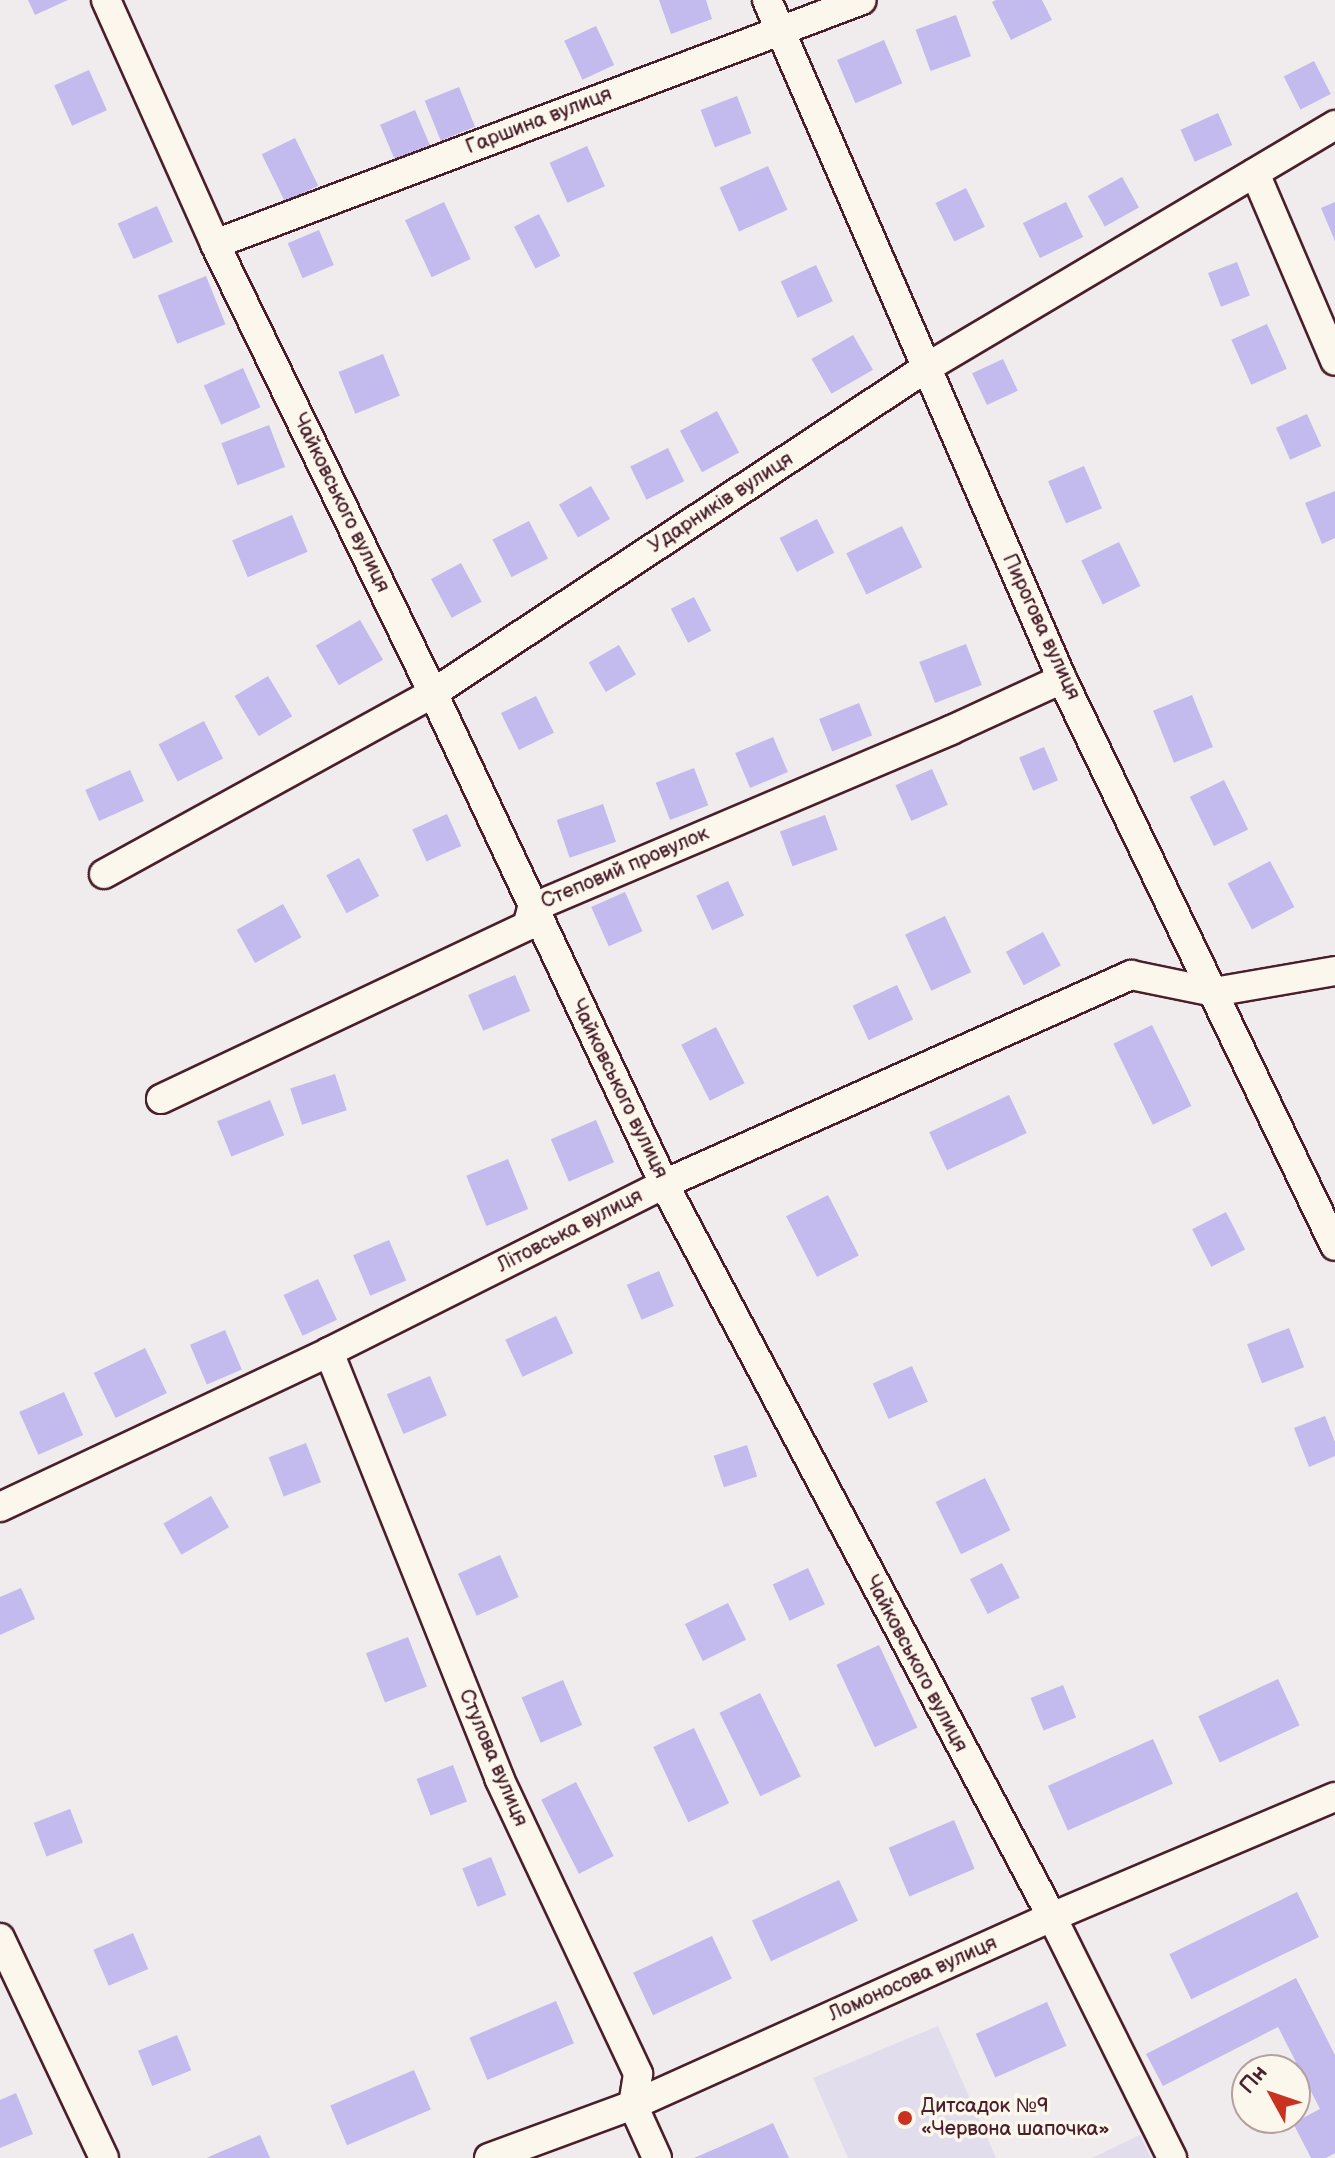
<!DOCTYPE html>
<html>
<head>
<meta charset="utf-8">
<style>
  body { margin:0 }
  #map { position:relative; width:1335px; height:2158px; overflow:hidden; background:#f0ebec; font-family:"Balsamiq Sans",sans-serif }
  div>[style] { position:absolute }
  .built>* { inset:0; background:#e2ddec }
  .building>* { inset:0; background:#c3bbed; transform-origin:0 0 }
  .roads { filter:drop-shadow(2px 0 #4a1f2b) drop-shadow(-2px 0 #4a1f2b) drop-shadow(0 2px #4a1f2b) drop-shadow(0 -2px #4a1f2b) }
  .street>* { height:28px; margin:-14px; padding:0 14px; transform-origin:14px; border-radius:14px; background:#fbf7ec }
  .dots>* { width:22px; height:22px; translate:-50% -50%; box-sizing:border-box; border:4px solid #fbf7ec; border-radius:50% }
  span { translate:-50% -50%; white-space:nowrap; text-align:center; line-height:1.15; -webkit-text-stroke:7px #fbf7ec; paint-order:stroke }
  .street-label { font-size:20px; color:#4a1f2b }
  .poi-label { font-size:20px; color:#4a1f2b }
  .left { translate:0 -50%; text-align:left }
  .north { position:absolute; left:1231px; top:2054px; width:80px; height:80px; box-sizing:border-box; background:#fbf7ec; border:2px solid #b4a19f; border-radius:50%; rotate:310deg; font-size:22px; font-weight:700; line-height:32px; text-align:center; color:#4a1f2b }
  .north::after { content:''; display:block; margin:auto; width:28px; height:36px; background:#c8321e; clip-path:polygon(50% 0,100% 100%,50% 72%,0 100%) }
</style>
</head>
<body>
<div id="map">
  <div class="built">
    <div style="clip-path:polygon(938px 2026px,996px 2158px,848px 2158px,813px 2078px)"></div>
    <div style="clip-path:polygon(1140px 2135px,1151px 2158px,1092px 2158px)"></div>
  </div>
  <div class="building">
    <div style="clip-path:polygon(28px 0,68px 0,35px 15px)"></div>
    <div style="clip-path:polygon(659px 0,706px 0,712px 19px,671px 34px)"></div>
    <div style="clip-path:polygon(996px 0,1042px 0,1052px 20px,1011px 40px,992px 2px)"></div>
    <div style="left:956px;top:15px;width:44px;height:43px;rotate:70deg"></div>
    <div style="left:596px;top:26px;width:43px;height:35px;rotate:65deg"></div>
    <div style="left:884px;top:40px;width:47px;height:51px;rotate:67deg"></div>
    <div style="left:1314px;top:61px;width:37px;height:34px;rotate:63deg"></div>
    <div style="left:89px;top:70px;width:44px;height:38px;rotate:66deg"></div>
    <div style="left:459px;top:87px;width:43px;height:37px;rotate:68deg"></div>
    <div style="left:737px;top:96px;width:40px;height:39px;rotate:69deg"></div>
    <div style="left:415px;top:110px;width:38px;height:38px;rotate:67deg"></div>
    <div style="left:1218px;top:113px;width:35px;height:41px;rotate:66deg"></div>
    <div style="left:295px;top:138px;width:53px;height:37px;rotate:64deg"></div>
    <div style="left:587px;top:146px;width:44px;height:41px;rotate:66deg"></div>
    <div style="left:768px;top:166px;width:48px;height:53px;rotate:66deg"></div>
    <div style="left:1122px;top:177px;width:35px;height:39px;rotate:61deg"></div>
    <div style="left:966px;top:188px;width:43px;height:34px;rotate:64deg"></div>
    <div style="left:444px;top:202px;width:63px;height:43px;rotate:65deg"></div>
    <div style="left:1066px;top:202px;width:39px;height:48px;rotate:64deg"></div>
    <div style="clip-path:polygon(1335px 202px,1335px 241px,1321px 208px)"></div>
    <div style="left:157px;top:206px;width:39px;height:43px;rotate:66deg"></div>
    <div style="left:539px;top:214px;width:47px;height:28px;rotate:63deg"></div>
    <div style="left:319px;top:230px;width:38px;height:34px;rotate:67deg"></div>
    <div style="left:1237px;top:262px;width:36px;height:31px;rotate:69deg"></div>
    <div style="left:816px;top:265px;width:40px;height:39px;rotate:65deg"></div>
    <div style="left:206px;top:276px;width:52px;height:52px;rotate:68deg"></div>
    <div style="left:1267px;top:324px;width:49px;height:39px;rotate:66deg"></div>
    <div style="left:853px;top:335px;width:40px;height:48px;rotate:60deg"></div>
    <div style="left:383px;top:354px;width:45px;height:48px;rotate:68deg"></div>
    <div style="left:1003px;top:359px;width:35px;height:34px;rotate:65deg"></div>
    <div style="left:243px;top:368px;width:43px;height:43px;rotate:66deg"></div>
    <div style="left:717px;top:411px;width:47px;height:42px;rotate:62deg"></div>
    <div style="left:1307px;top:414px;width:35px;height:34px;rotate:66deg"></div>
    <div style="left:269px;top:425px;width:45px;height:51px;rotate:69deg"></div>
    <div style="left:668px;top:448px;width:37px;height:42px;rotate:64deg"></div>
    <div style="left:1084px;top:466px;width:46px;height:39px;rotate:67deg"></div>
    <div style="left:591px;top:486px;width:38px;height:37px;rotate:60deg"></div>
    <div style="clip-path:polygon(1335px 491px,1335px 538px,1322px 544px,1305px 503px)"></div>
    <div style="left:292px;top:515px;width:40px;height:65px;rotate:67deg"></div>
    <div style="left:817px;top:519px;width:38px;height:42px;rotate:63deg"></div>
    <div style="left:529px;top:521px;width:42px;height:41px;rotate:63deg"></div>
    <div style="left:902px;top:526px;width:46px;height:62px;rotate:64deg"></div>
    <div style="left:1119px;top:542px;width:49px;height:42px;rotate:64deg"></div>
    <div style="left:461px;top:563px;width:44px;height:34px;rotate:62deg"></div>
    <div style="left:694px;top:597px;width:38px;height:26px;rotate:63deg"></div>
    <div style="left:360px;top:620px;width:46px;height:51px;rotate:60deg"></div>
    <div style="left:966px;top:644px;width:44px;height:50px;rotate:69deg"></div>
    <div style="left:619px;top:645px;width:34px;height:35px;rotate:60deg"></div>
    <div style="left:268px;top:676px;width:47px;height:39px;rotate:59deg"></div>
    <div style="left:1192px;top:695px;width:56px;height:42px;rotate:68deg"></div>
    <div style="left:536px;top:696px;width:41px;height:39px;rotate:64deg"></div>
    <div style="left:859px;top:703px;width:35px;height:43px;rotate:68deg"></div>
    <div style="left:204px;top:721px;width:42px;height:51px;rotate:63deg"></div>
    <div style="left:773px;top:737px;width:38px;height:41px;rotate:67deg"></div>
    <div style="left:1044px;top:747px;width:36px;height:27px;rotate:67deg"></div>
    <div style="left:694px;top:768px;width:40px;height:41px;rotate:69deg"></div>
    <div style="left:932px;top:769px;width:39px;height:40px;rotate:66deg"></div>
    <div style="left:130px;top:770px;width:34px;height:49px;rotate:66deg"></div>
    <div style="left:1224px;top:780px;width:55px;height:38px;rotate:64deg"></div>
    <div style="left:603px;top:804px;width:40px;height:49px;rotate:71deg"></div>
    <div style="left:447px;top:814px;width:35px;height:38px;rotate:66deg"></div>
    <div style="left:825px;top:815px;width:37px;height:48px;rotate:70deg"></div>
    <div style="left:359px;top:858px;width:43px;height:37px;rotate:62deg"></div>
    <div style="left:1270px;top:861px;width:52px;height:48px;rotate:62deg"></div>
    <div style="left:728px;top:881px;width:38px;height:35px;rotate:65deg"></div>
    <div style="left:625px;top:892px;width:43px;height:37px;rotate:66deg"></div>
    <div style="left:283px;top:904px;width:38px;height:53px;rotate:61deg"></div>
    <div style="left:945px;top:916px;width:62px;height:44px;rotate:65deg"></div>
    <div style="left:1043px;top:932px;width:38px;height:42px;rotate:62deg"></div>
    <div style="left:515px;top:975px;width:39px;height:51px;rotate:67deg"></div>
    <div style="left:897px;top:985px;width:38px;height:49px;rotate:65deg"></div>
    <div style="left:1152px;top:1025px;width:90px;height:43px;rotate:64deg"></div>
    <div style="left:716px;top:1027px;width:63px;height:39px;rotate:63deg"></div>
    <div style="left:335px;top:1074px;width:38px;height:47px;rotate:72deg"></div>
    <div style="left:1009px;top:1095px;width:42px;height:88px;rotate:65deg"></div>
    <div style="left:270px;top:1100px;width:38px;height:57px;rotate:68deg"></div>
    <div style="left:596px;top:1120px;width:46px;height:49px;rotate:67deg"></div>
    <div style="left:508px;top:1159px;width:54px;height:45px;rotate:68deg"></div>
    <div style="left:828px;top:1195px;width:68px;height:47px;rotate:63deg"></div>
    <div style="left:1226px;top:1212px;width:42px;height:38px;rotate:63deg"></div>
    <div style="left:389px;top:1240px;width:44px;height:39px;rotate:67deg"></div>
    <div style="left:659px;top:1271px;width:38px;height:35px;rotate:67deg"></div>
    <div style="left:318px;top:1279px;width:45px;height:38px;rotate:65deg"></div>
    <div style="left:556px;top:1316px;width:41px;height:56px;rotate:65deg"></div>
    <div style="left:1289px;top:1328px;width:42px;height:45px;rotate:69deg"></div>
    <div style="left:225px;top:1330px;width:43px;height:38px;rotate:67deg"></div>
    <div style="left:145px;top:1348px;width:50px;height:57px;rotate:64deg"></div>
    <div style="left:912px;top:1366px;width:39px;height:43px;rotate:66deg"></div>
    <div style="left:430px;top:1376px;width:43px;height:47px;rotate:67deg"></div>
    <div style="left:64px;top:1392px;width:47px;height:49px;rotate:66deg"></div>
    <div style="clip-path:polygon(1325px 1416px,1335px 1442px,1335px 1456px,1309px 1467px,1294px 1428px)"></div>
    <div style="left:306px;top:1443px;width:42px;height:40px;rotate:69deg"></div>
    <div style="left:747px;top:1445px;width:33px;height:35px;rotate:72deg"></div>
    <div style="left:985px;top:1478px;width:58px;height:55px;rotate:64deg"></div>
    <div style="left:211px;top:1496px;width:36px;height:55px;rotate:60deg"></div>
    <div style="left:500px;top:1555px;width:46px;height:46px;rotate:66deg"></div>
    <div style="left:1002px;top:1563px;width:39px;height:36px;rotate:63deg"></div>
    <div style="left:808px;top:1568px;width:40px;height:39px;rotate:65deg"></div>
    <div style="clip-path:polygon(21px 1588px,35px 1619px,0 1635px,0 1597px)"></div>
    <div style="left:728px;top:1603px;width:41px;height:48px;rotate:64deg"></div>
    <div style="left:408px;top:1637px;width:53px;height:45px;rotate:69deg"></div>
    <div style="left:879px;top:1645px;width:91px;height:47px;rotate:65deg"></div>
    <div style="left:1278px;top:1679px;width:51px;height:88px;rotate:65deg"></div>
    <div style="left:563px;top:1680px;width:49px;height:45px;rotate:67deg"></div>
    <div style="left:1063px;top:1685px;width:35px;height:35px;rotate:68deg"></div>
    <div style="left:760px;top:1693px;width:93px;height:45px;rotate:64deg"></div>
    <div style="left:694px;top:1728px;width:83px;height:45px;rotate:65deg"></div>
    <div style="left:1153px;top:1739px;width:49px;height:115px;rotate:66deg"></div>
    <div style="left:453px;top:1765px;width:39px;height:39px;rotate:69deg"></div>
    <div style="left:576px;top:1782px;width:83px;height:39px;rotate:63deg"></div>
    <div style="left:70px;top:1809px;width:36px;height:39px;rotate:69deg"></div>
    <div style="left:954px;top:1820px;width:53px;height:71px;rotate:67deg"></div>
    <div style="left:491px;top:1857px;width:41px;height:31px;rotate:68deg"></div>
    <div style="left:839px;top:1880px;width:45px;height:96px;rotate:65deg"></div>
    <div style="left:1297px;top:1892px;width:50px;height:142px;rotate:64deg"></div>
    <div style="left:133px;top:1933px;width:39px;height:43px;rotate:67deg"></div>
    <div style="left:712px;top:1936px;width:47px;height:87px;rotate:65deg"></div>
    <div style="clip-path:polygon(1296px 1978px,1335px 2055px,1335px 2153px,1326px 2158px,1311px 2158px,1293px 2123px,1320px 2109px,1278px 2027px,1163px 2086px,1146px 2054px)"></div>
    <div style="left:556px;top:2001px;width:46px;height:94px;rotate:67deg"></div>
    <div style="left:1047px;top:2002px;width:48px;height:78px;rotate:66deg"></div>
    <div style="left:177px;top:2035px;width:38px;height:42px;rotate:68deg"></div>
    <div style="left:414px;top:2070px;width:43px;height:91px;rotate:67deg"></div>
    <div style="clip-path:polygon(16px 2093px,33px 2134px,0 2148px,0 2100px)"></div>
    <div style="clip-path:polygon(773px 2123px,789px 2158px,694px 2158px,733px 2141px)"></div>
    <div style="clip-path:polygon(260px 2135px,270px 2158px,207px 2158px,213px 2155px)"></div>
  </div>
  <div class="roads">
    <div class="street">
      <div style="left:106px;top:0;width:267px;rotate:65.9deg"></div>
      <div style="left:215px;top:244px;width:499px;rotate:64.1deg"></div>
      <div style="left:433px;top:693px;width:543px;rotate:64.8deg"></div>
      <div style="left:664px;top:1184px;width:829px;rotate:62.11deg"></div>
      <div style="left:1052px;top:1917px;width:269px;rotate:63.5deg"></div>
      <div style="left:767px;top:0;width:740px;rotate:66.52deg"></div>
      <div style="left:1062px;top:679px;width:629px;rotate:64.29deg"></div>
      <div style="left:1255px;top:173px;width:204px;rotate:66.9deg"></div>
      <div style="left:215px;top:244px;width:691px;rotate:-20.66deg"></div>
      <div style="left:104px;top:874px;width:376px;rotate:-28.8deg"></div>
      <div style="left:433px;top:693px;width:590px;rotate:-33.39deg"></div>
      <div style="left:926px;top:368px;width:476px;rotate:-30.7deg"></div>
      <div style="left:161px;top:1099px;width:405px;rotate:-25.3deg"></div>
      <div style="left:527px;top:926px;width:19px;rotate:-74deg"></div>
      <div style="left:532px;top:908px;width:455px;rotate:-23deg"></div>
      <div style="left:951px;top:730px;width:122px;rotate:-24.7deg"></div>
      <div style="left:329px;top:1352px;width:459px;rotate:68.2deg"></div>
      <div style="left:499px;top:1778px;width:327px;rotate:64.8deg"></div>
      <div style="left:638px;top:2074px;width:31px;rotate:99deg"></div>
      <div style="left:633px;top:2105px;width:58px;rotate:65.6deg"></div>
      <div style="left:0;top:1507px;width:364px;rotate:-25.2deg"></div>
      <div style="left:329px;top:1352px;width:375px;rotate:-26.6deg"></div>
      <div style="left:664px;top:1184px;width:512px;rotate:-24.11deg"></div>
      <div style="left:1131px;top:975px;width:85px;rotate:11.6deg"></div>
      <div style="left:1214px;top:992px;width:123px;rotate:-9.8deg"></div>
      <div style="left:0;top:1938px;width:243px;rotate:64.7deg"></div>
      <div style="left:489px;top:2158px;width:153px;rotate:-20.2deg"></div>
      <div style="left:633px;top:2105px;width:459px;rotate:-24.2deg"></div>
      <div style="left:1052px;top:1917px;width:307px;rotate:-23deg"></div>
    </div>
  </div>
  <div class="dots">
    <div style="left:905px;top:2118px;background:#c8321e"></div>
  </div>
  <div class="street-label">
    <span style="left:539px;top:121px;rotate:-21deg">Гаршина вулиця</span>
    <span style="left:341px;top:503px;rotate:64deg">Чайковського вулиця</span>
    <span style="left:721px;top:503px;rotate:-33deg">Ударників вулиця</span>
    <span style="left:1041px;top:627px;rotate:65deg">Пирогова вулиця</span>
    <span style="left:625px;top:868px;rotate:-23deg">Степовий провулок</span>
    <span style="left:619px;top:1089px;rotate:64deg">Чайковського вулиця</span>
    <span style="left:570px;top:1231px;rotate:-27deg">Літовська вулиця</span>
    <span style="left:916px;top:1664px;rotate:62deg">Чайковського вулиця</span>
    <span style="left:493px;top:1758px;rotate:67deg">Стулова вулиця</span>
    <span style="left:913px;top:1979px;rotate:-24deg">Ломоносова вулиця</span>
  </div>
  <div class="poi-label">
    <span class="left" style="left:921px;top:2118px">Дитсадок №9<br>«Червона шапочка»</span>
  </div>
  <div class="north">Пн</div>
</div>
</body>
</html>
